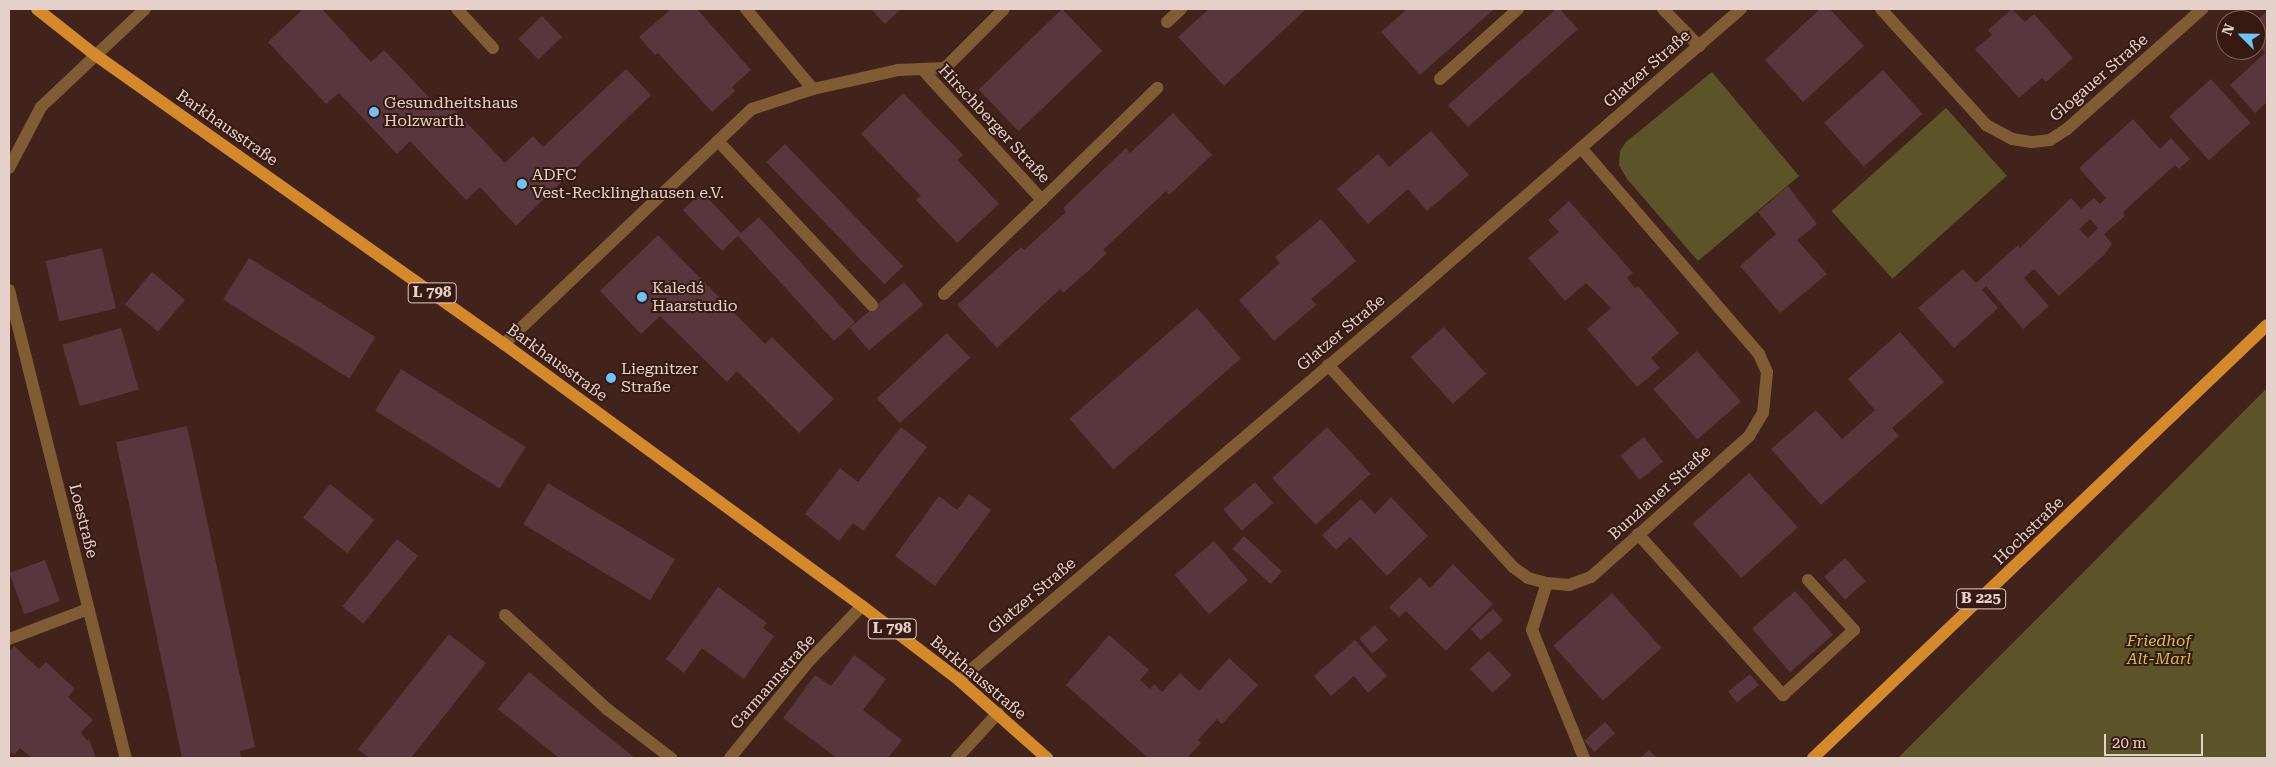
<!DOCTYPE html>
<html>
<head>
<meta charset="utf-8">
<style>
  body { margin:0 }
  #map { position:relative; width:2276px; height:767px; overflow:hidden; background:#41231b; font-family:"Roboto Serif",serif }
  div>[style] { position:absolute }
  .green>* { inset:0; background:#5c5329; transform-origin:0 0 }
  .building>* { inset:0; background:#57363e; transform-origin:0 0 }
  .minor>* { height:12px; margin:-6px; padding:0 6px; transform-origin:6px; border-radius:6px; background:#805c35 }
  .major>* { height:12px; margin:-6px; padding:0 6px; transform-origin:6px; border-radius:6px; background:#d3892c }
  .dots>* { width:14px; height:14px; translate:-50% -50%; box-sizing:border-box; border:2px solid #361911; border-radius:50% }
  span { translate:-50% -50%; white-space:nowrap; text-align:center; line-height:1.15; -webkit-text-stroke:4px #361911; paint-order:stroke }
  .shield-label span { padding:1px 4px; background:#361911; border:1px solid; border-radius:4px; -webkit-text-stroke-width:0 }
  .shield-label { font-size:15px; color:#e5d0ca; font-weight:700 }
  .street-label { font-size:16px; color:#e5d0ca }
  .poi-label { font-size:16px; color:#e5d0ca }
  .left { translate:0 -50%; text-align:left }
  .park-label { font-size:16px; color:#d3bf52; font-style:italic }
  .frame { position:absolute; inset:0; border:10px solid #e5d0ca; pointer-events:none }
  .north { position:absolute; left:2216px; top:10px; width:50px; height:50px; box-sizing:border-box; background:#361911; border:1px solid #7c625b; border-radius:50%; rotate:293deg; font-size:14px; font-weight:700; line-height:20px; text-align:center; color:#e5d0ca }
  .north::after { content:''; display:block; margin:auto; width:18px; height:22px; background:#70c1f4; clip-path:polygon(50% 0,100% 100%,50% 72%,0 100%) }
  .scale { position:absolute; left:2104px; top:734px; width:99px; height:22px; box-sizing:border-box; border:2px solid #e5d0ca; border-top:0; padding-left:6px; font-size:15px; line-height:18px; white-space:nowrap; color:#e5d0ca; -webkit-text-stroke:4px #361911; paint-order:stroke }
</style>
</head>
<body>
<div id="map">
  <div class="green">
    <div style="clip-path:polygon(1712px 72px,1799px 176px,1698px 261px,1627px 179px,1619px 165px,1620px 151px,1626px 142px)"></div>
    <div style="left:1946px;top:108px;width:91px;height:154px;rotate:48deg"></div>
    <div style="clip-path:polygon(2267px 388px,2267px 758px,1898px 758px)"></div>
  </div>
  <div class="building">
    <div style="clip-path:polygon(299px 9px,322px 9px,371px 62px,384px 50px,442px 111px,449px 104px,505px 163px,533px 136px,543px 147px,626px 69px,651px 95px,516px 226px,480px 187px,466px 200px,410px 141px,397px 154px,339px 93px,326px 104px,268px 42px,301px 11px)"></div>
    <div style="clip-path:polygon(671px 9px,697px 9px,751px 70px,732px 87px,735px 91px,712px 112px,658px 53px,655px 55px,639px 37px)"></div>
    <div style="clip-path:polygon(871px 9px,901px 9px,885px 24px)"></div>
    <div style="left:1062px;top:9px;width:58px;height:116px;rotate:46deg"></div>
    <div style="clip-path:polygon(1209px 9px,1306px 9px,1224px 86px,1178px 37px)"></div>
    <div style="clip-path:polygon(1407px 9px,1494px 9px,1420px 75px,1381px 32px)"></div>
    <div style="clip-path:polygon(1556px 9px,1560px 9px,1578px 29px,1468px 127px,1448px 105px)"></div>
    <div style="clip-path:polygon(1820px 9px,1830px 9px,1864px 46px,1803px 102px,1765px 60px)"></div>
    <div style="clip-path:polygon(2012px 9px,2025px 22px,2034px 14px,2073px 58px,2046px 82px,2042px 78px,2019px 98px,1975px 49px,1992px 35px,1988px 30px)"></div>
    <div style="clip-path:polygon(2267px 11px,2267px 102px,2255px 113px,2230px 85px,2265px 53px,2256px 42px,2256px 21px)"></div>
    <div style="left:542px;top:16px;width:29px;height:33px;rotate:46deg"></div>
    <div style="left:1883px;top:70px;width:59px;height:79px;rotate:48deg"></div>
    <div style="left:2211px;top:79px;width:59px;height:56px;rotate:48deg"></div>
    <div style="clip-path:polygon(903px 93px,963px 155px,958px 160px,999px 204px,957px 243px,916px 200px,921px 196px,861px 134px)"></div>
    <div style="clip-path:polygon(1173px 113px,1212px 155px,1169px 195px,1166px 191px,1103px 250px,1107px 253px,1086px 273px,1063px 293px,1060px 289px,997px 348px,957px 305px,1021px 247px,1024px 250px,1066px 212px,1063px 208px,1126px 148px,1130px 153px)"></div>
    <div style="clip-path:polygon(evenodd,2133px 119px,2160px 149px,2171px 138px,2190px 159px,2179px 169px,2175px 165px,2123px 212px,2125px 216px,2104px 234px,2112px 244px,2104px 255px,2059px 296px,2034px 269px,2024px 278px,2049px 306px,2023px 329px,1986px 286px,1982px 290px,1998px 308px,1954px 348px,1918px 308px,1963px 269px,1976px 283px,2018px 245px,2020px 248px,2071px 198px,2081px 209px,2094px 198px,2100px 204px,2106px 198px,2079px 168px,2133px 119px,2090px 219px,2098px 228px,2088px 238px,2079px 229px,2090px 219px)"></div>
    <div style="clip-path:polygon(1431px 131px,1469px 175px,1427px 211px,1408px 189px,1368px 224px,1337px 189px,1378px 154px,1389px 167px)"></div>
    <div style="left:785px;top:144px;width:170px;height:26px;rotate:46deg"></div>
    <div style="clip-path:polygon(1788px 186px,1817px 224px,1797px 240px,1827px 274px,1780px 313px,1740px 266px,1776px 234px,1758px 212px)"></div>
    <div style="clip-path:polygon(702px 192px,741px 233px,759px 217px,855px 322px,834px 341px,738px 236px,722px 251px,683px 210px)"></div>
    <div style="clip-path:polygon(1569px 201px,1633px 273px,1627px 278px,1635px 288px,1638px 286px,1679px 333px,1651px 358px,1660px 368px,1637px 387px,1587px 329px,1611px 308px,1586px 283px,1565px 301px,1528px 258px,1559px 232px,1548px 220px)"></div>
    <div style="clip-path:polygon(1321px 219px,1356px 261px,1311px 299px,1316px 305px,1274px 341px,1239px 300px,1280px 263px,1275px 257px)"></div>
    <div style="clip-path:polygon(658px 235px,765px 344px,772px 337px,834px 399px,799px 433px,737px 371px,727px 382px,660px 316px,641px 334px,600px 291px)"></div>
    <div style="left:102px;top:248px;width:62px;height:58px;rotate:77deg"></div>
    <div style="left:249px;top:258px;width:149px;height:49px;rotate:32deg"></div>
    <div style="left:152px;top:272px;width:43px;height:42px;rotate:40deg"></div>
    <div style="left:904px;top:282px;width:30px;height:71px;rotate:50deg"></div>
    <div style="left:1197px;top:308px;width:67px;height:169px;rotate:49deg"></div>
    <div style="left:1444px;top:327px;width:63px;height:45px;rotate:48deg"></div>
    <div style="left:121px;top:328px;width:64px;height:61px;rotate:74deg"></div>
    <div style="clip-path:polygon(1900px 332px,1944px 382px,1892px 428px,1899px 436px,1821px 505px,1771px 449px,1816px 410px,1842px 439px,1875px 410px,1848px 379px)"></div>
    <div style="left:947px;top:333px;width:34px;height:96px;rotate:47deg"></div>
    <div style="left:1697px;top:351px;width:67px;height:58px;rotate:49deg"></div>
    <div style="left:401px;top:369px;width:147px;height:49px;rotate:32deg"></div>
    <div style="clip-path:polygon(187px 426px,255px 747px,240px 751px,241px 758px,182px 758px,116px 442px)"></div>
    <div style="clip-path:polygon(901px 427px,927px 447px,863px 531px,853px 523px,839px 541px,805px 514px,840px 468px,858px 482px)"></div>
    <div style="left:1327px;top:427px;width:64px;height:75px;rotate:47deg"></div>
    <div style="left:1644px;top:437px;width:31px;height:30px;rotate:52deg"></div>
    <div style="left:1749px;top:473px;width:73px;height:76px;rotate:48deg"></div>
    <div style="left:1255px;top:482px;width:28px;height:42px;rotate:49deg"></div>
    <div style="left:548px;top:483px;width:148px;height:48px;rotate:31deg"></div>
    <div style="left:330px;top:484px;width:57px;height:43px;rotate:39deg"></div>
    <div style="clip-path:polygon(969px 494px,991px 510px,935px 586px,895px 556px,939px 496px,957px 510px)"></div>
    <div style="clip-path:polygon(1391px 497px,1428px 536px,1387px 576px,1350px 537px,1336px 550px,1322px 535px,1361px 499px,1375px 514px)"></div>
    <div style="left:1244px;top:536px;width:52px;height:17px;rotate:43deg"></div>
    <div style="left:397px;top:539px;width:27px;height:87px;rotate:39deg"></div>
    <div style="left:1214px;top:541px;width:52px;height:52px;rotate:49deg"></div>
    <div style="left:1845px;top:558px;width:31px;height:28px;rotate:48deg"></div>
    <div style="left:45px;top:560px;width:44px;height:38px;rotate:70deg"></div>
    <div style="clip-path:polygon(1453px 564px,1493px 604px,1446px 651px,1406px 611px,1399px 617px,1389px 607px,1420px 577px,1430px 588px)"></div>
    <div style="clip-path:polygon(718px 587px,767px 623px,763px 628px,774px 636px,744px 679px,702px 648px,684px 673px,666px 659px)"></div>
    <div style="left:1795px;top:591px;width:58px;height:57px;rotate:49deg"></div>
    <div style="left:1612px;top:593px;width:74px;height:79px;rotate:48deg"></div>
    <div style="left:1493px;top:609px;width:15px;height:30px;rotate:48deg"></div>
    <div style="left:1375px;top:625px;width:20px;height:21px;rotate:49deg"></div>
    <div style="clip-path:polygon(449px 634px,486px 663px,411px 758px,369px 758px,358px 749px)"></div>
    <div style="clip-path:polygon(1109px 635px,1149px 670px,1140px 680px,1150px 689px,1154px 684px,1162px 692px,1180px 673px,1199px 691px,1229px 658px,1258px 685px,1222px 724px,1217px 719px,1198px 740px,1201px 743px,1187px 758px,1148px 758px,1066px 685px)"></div>
    <div style="clip-path:polygon(1355px 640px,1387px 676px,1368px 693px,1354px 676px,1331px 696px,1314px 676px)"></div>
    <div style="clip-path:polygon(14px 646px,39px 669px,46px 662px,75px 689px,68px 697px,93px 720px,81px 732px,87px 741px,89px 739px,96px 758px,32px 758px,20px 748px,14px 755px,9px 750px,9px 652px)"></div>
    <div style="left:1489px;top:651px;width:33px;height:26px;rotate:47deg"></div>
    <div style="clip-path:polygon(854px 655px,886px 679px,863px 710px,902px 740px,888px 758px,837px 758px,783px 718px,815px 675px,831px 686px)"></div>
    <div style="clip-path:polygon(529px 672px,595px 726px,635px 758px,559px 758px,498px 709px)"></div>
    <div style="left:1750px;top:674px;width:14px;height:28px;rotate:51deg"></div>
    <div style="left:1605px;top:722px;width:15px;height:28px;rotate:48deg"></div>
    <div style="clip-path:polygon(1649px 750px,1657px 758px,1640px 758px)"></div>
  </div>
  <div class="minor">
    <div style="left:457px;top:9px;width:53px;rotate:47.3deg"></div>
    <div style="left:746px;top:9px;width:104px;rotate:50.1deg"></div>
    <div style="left:1663px;top:9px;width:52px;rotate:45.8deg"></div>
    <div style="left:1881px;top:9px;width:156px;rotate:47.8deg"></div>
    <div style="left:1986px;top:125px;width:30px;rotate:28deg"></div>
    <div style="left:2012px;top:139px;width:20px;rotate:9deg"></div>
    <div style="left:2032px;top:142px;width:18px;rotate:-6deg"></div>
    <div style="left:2050px;top:140px;width:20px;rotate:-33deg"></div>
    <div style="left:2067px;top:129px;width:181px;rotate:-41.6deg"></div>
    <div style="left:1167px;top:22px;width:19px;rotate:-43deg"></div>
    <div style="left:922px;top:69px;width:178px;rotate:47.5deg"></div>
    <div style="left:1042px;top:200px;width:161px;rotate:-44.2deg"></div>
    <div style="left:1440px;top:79px;width:105px;rotate:-41.9deg"></div>
    <div style="left:718px;top:141px;width:225px;rotate:46.8deg"></div>
    <div style="left:9px;top:168px;width:69px;rotate:-62.3deg"></div>
    <div style="left:41px;top:107px;width:143px;rotate:-43.3deg"></div>
    <div style="left:9px;top:290px;width:482px;rotate:76deg"></div>
    <div style="left:944px;top:294px;width:136px;rotate:-43.8deg"></div>
    <div style="left:504px;top:344px;width:342px;rotate:-43.5deg"></div>
    <div style="left:752px;top:109px;width:64px;rotate:-18.2deg"></div>
    <div style="left:813px;top:89px;width:87px;rotate:-12.6deg"></div>
    <div style="left:898px;top:70px;width:47px;rotate:-2.4deg"></div>
    <div style="left:945px;top:68px;width:83px;rotate:-45deg"></div>
    <div style="left:1328px;top:365px;width:274px;rotate:47.5deg"></div>
    <div style="left:1513px;top:567px;width:19px;rotate:36deg"></div>
    <div style="left:1528px;top:578px;width:20px;rotate:15deg"></div>
    <div style="left:1547px;top:583px;width:22px;rotate:5deg"></div>
    <div style="left:1569px;top:585px;width:23px;rotate:-20deg"></div>
    <div style="left:1591px;top:577px;width:212px;rotate:-41.7deg"></div>
    <div style="left:1749px;top:436px;width:27px;rotate:-59deg"></div>
    <div style="left:1763px;top:413px;width:41px;rotate:-84.4deg"></div>
    <div style="left:1767px;top:372px;width:20px;rotate:-114deg"></div>
    <div style="left:1759px;top:354px;width:272px;rotate:-130.8deg"></div>
    <div style="left:1638px;top:534px;width:217px;rotate:48deg"></div>
    <div style="left:1783px;top:695px;width:96px;rotate:-42.5deg"></div>
    <div style="left:1854px;top:630px;width:68px;rotate:-132.6deg"></div>
    <div style="left:1547px;top:583px;width:49px;rotate:107.7deg"></div>
    <div style="left:1532px;top:630px;width:138px;rotate:67.9deg"></div>
    <div style="left:505px;top:615px;width:139px;rotate:42.7deg"></div>
    <div style="left:607px;top:709px;width:81px;rotate:37.4deg"></div>
    <div style="left:9px;top:639px;width:85px;rotate:-20.8deg"></div>
    <div style="left:959px;top:680px;width:597px;rotate:-40.38deg"></div>
    <div style="left:1414px;top:293px;width:433px;rotate:-41deg"></div>
    <div style="left:730px;top:758px;width:127px;rotate:-50.8deg"></div>
    <div style="left:810px;top:660px;width:75px;rotate:-46.1deg"></div>
    <div style="left:957px;top:758px;width:61px;rotate:-47.7deg"></div>
  </div>
  <div class="major">
    <div style="left:37px;top:9px;width:73px;rotate:38.3deg"></div>
    <div style="left:94px;top:54px;width:502px;rotate:35.27deg"></div>
    <div style="left:504px;top:344px;width:444px;rotate:36.2deg"></div>
    <div style="left:862px;top:606px;width:122px;rotate:37.3deg"></div>
    <div style="left:959px;top:680px;width:118px;rotate:41.6deg"></div>
    <div style="left:1813px;top:758px;width:627px;rotate:-43.64deg"></div>
  </div>
  <div class="dots">
    <div style="left:374px;top:112px;background:#70c1f4"></div>
    <div style="left:522px;top:184px;background:#70c1f4"></div>
    <div style="left:642px;top:297px;background:#70c1f4"></div>
    <div style="left:611px;top:378px;background:#70c1f4"></div>
  </div>
  <div class="shield-label">
    <span style="left:432px;top:293px">L 798</span>
    <span style="left:1981px;top:599px">B 225</span>
    <span style="left:892px;top:629px">L 798</span>
  </div>
  <div class="street-label">
    <span style="left:1647px;top:69px;rotate:-41deg">Glatzer Straße</span>
    <span style="left:2099px;top:78px;rotate:-41deg">Glogauer Straße</span>
    <span style="left:994px;top:124px;rotate:47deg">Hirschberger Straße</span>
    <span style="left:227px;top:128px;rotate:35deg">Barkhausstraße</span>
    <span style="left:1341px;top:333px;rotate:-40deg">Glatzer Straße</span>
    <span style="left:557px;top:363px;rotate:36deg">Barkhausstraße</span>
    <span style="left:1660px;top:493px;rotate:-42deg">Bunzlauer Straße</span>
    <span style="left:83px;top:521px;rotate:76deg">Loestraße</span>
    <span style="left:2029px;top:531px;rotate:-44deg">Hochstraße</span>
    <span style="left:1032px;top:596px;rotate:-40deg">Glatzer Straße</span>
    <span style="left:978px;top:678px;rotate:40deg">Barkhausstraße</span>
    <span style="left:773px;top:682px;rotate:-49deg">Garmannstraße</span>
  </div>
  <div class="poi-label">
    <span class="left" style="left:384px;top:112px">Gesundheitshaus<br>Holzwarth</span>
    <span class="left" style="left:532px;top:184px">ADFC<br>Vest-Recklinghausen e.V.</span>
    <span class="left" style="left:652px;top:297px">Kaled´s<br>Haarstudio</span>
    <span class="left" style="left:621px;top:378px">Liegnitzer<br>Straße</span>
  </div>
  <div class="park-label">
    <span style="left:2159px;top:650px">Friedhof<br>Alt-Marl</span>
  </div>
  <div class="frame"></div>
  <div class="north">N</div>
  <div class="scale">20 m</div>
</div>
</body>
</html>
